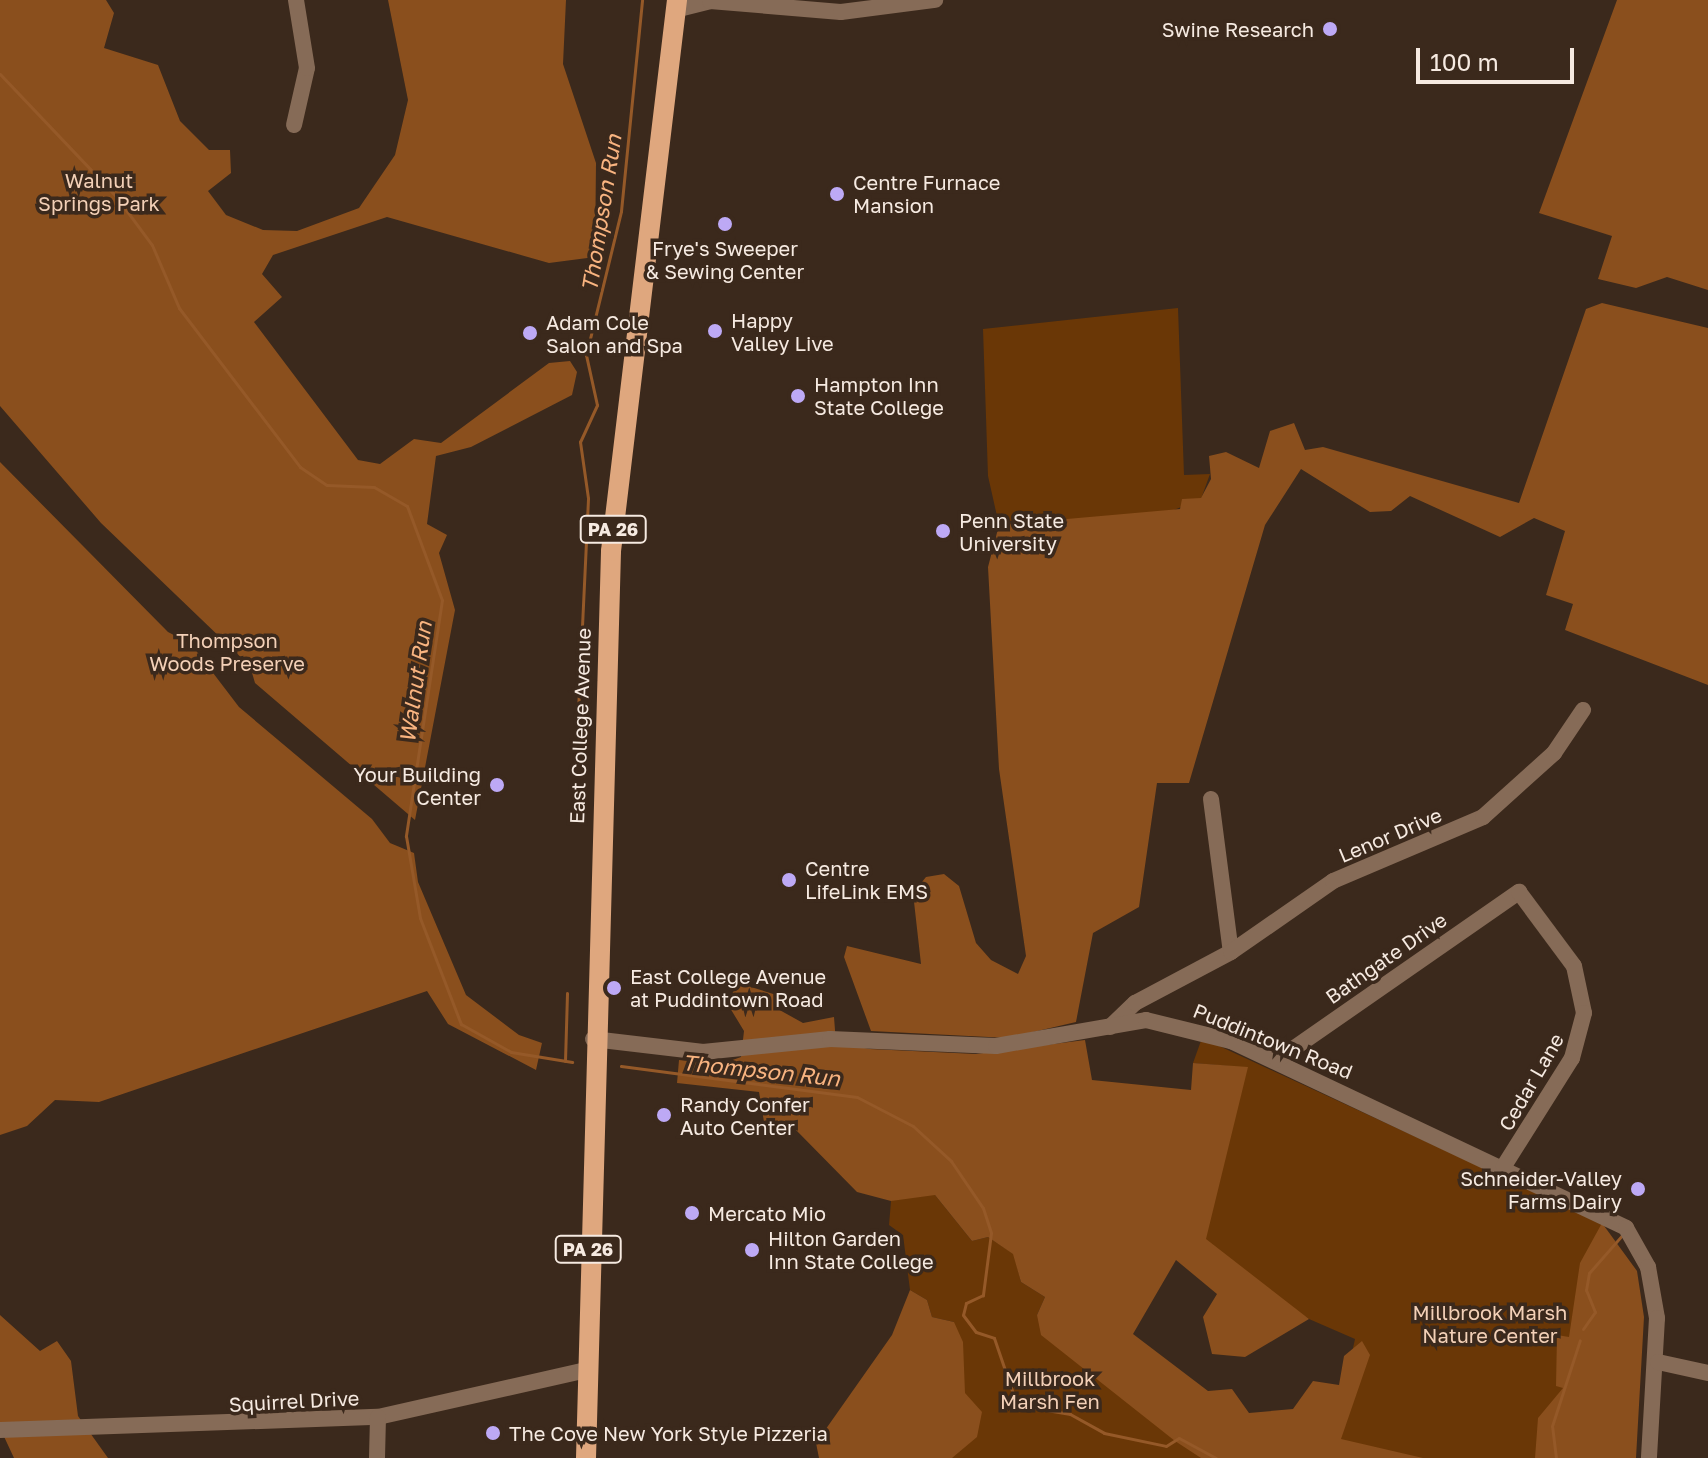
<!DOCTYPE html>
<html>
<head>
<meta charset="utf-8">
<style>
  body { margin:0 }
  #map { position:relative; width:1708px; height:1458px; overflow:hidden; background:#3b291c; font-family:"Golos Text",sans-serif }
  div>[style] { position:absolute }
  .green>* { inset:0; background:#6a3706 }
  .forest>* { inset:0; background:#8a4f1d }
  .stream>* { height:3px; margin:-1.5px; padding:0 1.5px; transform-origin:1.5px; border-radius:1.5px; background:#955928 }
  .minor>* { height:16px; margin:-8px; padding:0 8px; transform-origin:8px; border-radius:8px; background:#866b57 }
  .major>* { height:20px; margin:-10px; padding:0 10px; transform-origin:10px; border-radius:10px; background:#dfa77e }
  .dots>* { width:22px; height:22px; translate:-50% -50%; box-sizing:border-box; border:4px solid #3b291c; border-radius:50% }
  span { translate:-50% -50%; white-space:nowrap; text-align:center; line-height:1.15; -webkit-text-stroke:7px #3b291c; paint-order:stroke }
  .shield-label span { padding:2px 6px; background:#3b291c; border:2px solid; border-radius:6px; -webkit-text-stroke-width:0 }
  .shield-label { font-size:18px; color:#f6eae1; font-weight:700 }
  .poi-label { font-size:20px; color:#f6eae1 }
  .right { translate:-100% -50%; text-align:right }
  .left { translate:0 -50%; text-align:left }
  .park-label { font-size:20px; color:#f3d0b7 }
  .street-label { font-size:20px; color:#f6eae1 }
  .water-label { font-size:22px; color:#f9b480; font-style:italic }
  .scale { position:absolute; left:1416px; top:48px; width:158px; height:36px; box-sizing:border-box; border:4px solid #f6eae1; border-top:0; padding-left:10px; font-size:24px; line-height:28px; white-space:nowrap; color:#f6eae1; -webkit-text-stroke:6px #3b291c; paint-order:stroke }
</style>
</head>
<body>
<div id="map">
  <div class="green">
    <div style="clip-path:polygon(1178px 308px,1184px 475px,1210px 474px,1201px 499px,1159px 516px,999px 525px,988px 476px,983px 329px)"></div>
    <div style="clip-path:polygon(1202px 1038px,1602px 1223px,1636px 1458px,1329px 1458px,1355px 1339px,1309px 1319px,1181px 1240px,1229px 1066px,1193px 1063px)"></div>
    <div style="clip-path:polygon(909px 1193px,935px 1195px,972px 1241px,988px 1237px,1014px 1254px,1021px 1282px,1045px 1297px,1037px 1315px,1245px 1458px,949px 1458px,954px 1322px,932px 1317px,927px 1300px,910px 1290px,903px 1235px,889px 1225px,891px 1201px)"></div>
  </div>
  <div class="forest">
    <div style="clip-path:polygon(0 0,106px 0,114px 13px,104px 48px,158px 65px,180px 121px,209px 150px,230px 150px,231px 173px,208px 191px,226px 215px,263px 230px,297px 231px,359px 208px,395px 155px,408px 100px,388px 0,566px 0,563px 64px,596px 163px,595px 257px,549px 263px,387px 217px,273px 255px,262px 274px,282px 297px,254px 322px,358px 460px,380px 464px,414px 439px,441px 443px,549px 363px,570px 361px,577px 372px,572px 395px,471px 447px,436px 456px,427px 524px,447px 535px,439px 553px,455px 610px,415px 820px,255px 683px,250px 666px,101px 523px,0 406px)"></div>
    <div style="clip-path:polygon(1617px 0,1708px 0,1708px 290px,1667px 277px,1636px 288px,1598px 279px,1612px 236px,1539px 213px)"></div>
    <div style="clip-path:polygon(1602px 303px,1708px 328px,1708px 685px,1565px 630px,1573px 604px,1546px 595px,1565px 531px,1534px 518px,1500px 537px,1410px 496px,1391px 511px,1370px 512px,1301px 469px,1265px 525px,1189px 783px,1157px 783px,1139px 907px,1093px 933px,1076px 1022px,1008px 1038px,871px 1031px,844px 957px,847px 946px,921px 964px,913px 893px,926px 877px,944px 874px,959px 886px,976px 943px,991px 960px,1018px 974px,1026px 956px,999px 769px,988px 567px,999px 525px,1180px 509px,1182px 499px,1201px 498px,1211px 479px,1209px 456px,1226px 452px,1259px 468px,1270px 431px,1294px 423px,1305px 450px,1323px 447px,1519px 503px,1586px 309px)"></div>
    <div style="clip-path:polygon(0 462px,168px 632px,191px 644px,239px 707px,372px 819px,390px 843px,414px 853px,418px 882px,466px 995px,519px 1035px,542px 1043px,536px 1070px,448px 1024px,427px 991px,99px 1102px,55px 1100px,27px 1126px,0 1135px)"></div>
    <div style="clip-path:polygon(738px 983px,783px 997px,776px 1008px,803px 1023px,834px 1017px,836px 1043px,870px 1049px,976px 1054px,1085px 1040px,1092px 1080px,1191px 1090px,1193px 1063px,1248px 1067px,1206px 1239px,1309px 1319px,1245px 1357px,1212px 1354px,1203px 1317px,1217px 1294px,1176px 1260px,1133px 1334px,1208px 1391px,1232px 1389px,1249px 1413px,1293px 1409px,1313px 1381px,1339px 1385px,1344px 1356px,1362px 1341px,1370px 1355px,1341px 1439px,1423px 1458px,1201px 1458px,1175px 1441px,1041px 1335px,1037px 1315px,1045px 1297px,1021px 1282px,1013px 1254px,988px 1237px,972px 1241px,935px 1195px,891px 1201px,857px 1192px,795px 1129px,765px 1128px,759px 1092px,677px 1083px,679px 1060px,721px 1064px,741px 1057px,744px 1031px,727px 1003px)"></div>
    <div style="clip-path:polygon(1602px 1223px,1637px 1271px,1644px 1317px,1636px 1458px,1535px 1458px,1538px 1418px,1563px 1388px,1556px 1386px,1557px 1335px,1569px 1337px,1580px 1263px)"></div>
    <div style="clip-path:polygon(910px 1290px,927px 1300px,932px 1317px,954px 1322px,963px 1342px,965px 1393px,982px 1412px,977px 1437px,952px 1458px,819px 1458px,816px 1443px,892px 1335px)"></div>
    <div style="clip-path:polygon(0 1315px,40px 1351px,57px 1341px,71px 1361px,78px 1416px,108px 1458px,14px 1458px,0 1428px)"></div>
  </div>
  <div class="stream">
    <div style="left:0;top:74px;width:167px;rotate:46.5deg"></div>
    <div style="left:115px;top:195px;width:62px;rotate:53.5deg"></div>
    <div style="left:152px;top:245px;width:69px;rotate:66.8deg"></div>
    <div style="left:179px;top:308px;width:200px;rotate:52.7deg"></div>
    <div style="left:300px;top:467px;width:32px;rotate:34deg"></div>
    <div style="left:327px;top:485px;width:47px;rotate:2.4deg"></div>
    <div style="left:374px;top:487px;width:38px;rotate:30deg"></div>
    <div style="left:407px;top:506px;width:100px;rotate:69.6deg"></div>
    <div style="left:442px;top:600px;width:239px;rotate:98.7deg"></div>
    <div style="left:406px;top:836px;width:83px;rotate:80.3deg"></div>
    <div style="left:420px;top:918px;width:114px;rotate:68.9deg"></div>
    <div style="left:461px;top:1024px;width:57px;rotate:29.2deg"></div>
    <div style="left:511px;top:1052px;width:62px;rotate:9.3deg"></div>
    <div style="left:578px;top:711px;width:213px;rotate:-87.3deg"></div>
    <div style="left:588px;top:498px;width:57px;rotate:-98.1deg"></div>
    <div style="left:580px;top:442px;width:41px;rotate:-65.3deg"></div>
    <div style="left:597px;top:405px;width:51px;rotate:-102.4deg"></div>
    <div style="left:586px;top:355px;width:148px;rotate:-76.3deg"></div>
    <div style="left:621px;top:211px;width:212px;rotate:-84.3deg"></div>
    <div style="left:565px;top:1061px;width:68px;rotate:-88.3deg"></div>
    <div style="left:621px;top:1066px;width:238px;rotate:7.5deg"></div>
    <div style="left:857px;top:1097px;width:63px;rotate:27.4deg"></div>
    <div style="left:913px;top:1126px;width:52px;rotate:42.6deg"></div>
    <div style="left:951px;top:1161px;width:57px;rotate:55.8deg"></div>
    <div style="left:983px;top:1208px;width:26px;rotate:72deg"></div>
    <div style="left:991px;top:1233px;width:63px;rotate:97.4deg"></div>
    <div style="left:983px;top:1295px;width:19px;rotate:155deg"></div>
    <div style="left:966px;top:1303px;width:12px;rotate:104deg"></div>
    <div style="left:963px;top:1315px;width:21px;rotate:53deg"></div>
    <div style="left:976px;top:1332px;width:19px;rotate:18deg"></div>
    <div style="left:994px;top:1338px;width:71px;rotate:71.1deg"></div>
    <div style="left:1017px;top:1405px;width:54px;rotate:9.6deg"></div>
    <div style="left:1070px;top:1414px;width:39px;rotate:29deg"></div>
    <div style="left:1104px;top:1433px;width:63px;rotate:11.8deg"></div>
    <div style="left:1166px;top:1446px;width:15px;rotate:-32deg"></div>
    <div style="left:1179px;top:1438px;width:42px;rotate:28.4deg"></div>
    <div style="left:1583px;top:1329px;width:21px;rotate:-55deg"></div>
    <div style="left:1595px;top:1312px;width:24px;rotate:-112deg"></div>
    <div style="left:1586px;top:1290px;width:17px;rotate:-80deg"></div>
    <div style="left:1589px;top:1273px;width:53px;rotate:-48.8deg"></div>
    <div style="left:1556px;top:1458px;width:32px;rotate:-97deg"></div>
    <div style="left:1552px;top:1426px;width:90px;rotate:-72deg"></div>
  </div>
  <div class="minor">
    <div style="left:675px;top:10px;width:36px;rotate:-14deg"></div>
    <div style="left:710px;top:1px;width:131px;rotate:4.8deg"></div>
    <div style="left:841px;top:12px;width:95px;rotate:-7.3deg"></div>
    <div style="left:294px;top:125px;width:58px;rotate:-77.2deg"></div>
    <div style="left:307px;top:68px;width:69px;rotate:-99.2deg"></div>
    <div style="left:1211px;top:799px;width:154px;rotate:82.6deg"></div>
    <div style="left:1110px;top:1027px;width:35px;rotate:-44deg"></div>
    <div style="left:1135px;top:1003px;width:109px;rotate:-28deg"></div>
    <div style="left:1231px;top:952px;width:124px;rotate:-34.8deg"></div>
    <div style="left:1333px;top:881px;width:163px;rotate:-23.1deg"></div>
    <div style="left:1483px;top:817px;width:96px;rotate:-42deg"></div>
    <div style="left:1554px;top:753px;width:52px;rotate:-56deg"></div>
    <div style="left:593px;top:1039px;width:111px;rotate:6.7deg"></div>
    <div style="left:703px;top:1052px;width:128px;rotate:-5.8deg"></div>
    <div style="left:830px;top:1039px;width:166px;rotate:2.4deg"></div>
    <div style="left:996px;top:1046px;width:152px;rotate:-9.8deg"></div>
    <div style="left:1146px;top:1020px;width:88px;rotate:13.9deg"></div>
    <div style="left:1231px;top:1041px;width:437px;rotate:25.3deg"></div>
    <div style="left:1626px;top:1228px;width:45px;rotate:60.6deg"></div>
    <div style="left:1648px;top:1267px;width:52px;rotate:80deg"></div>
    <div style="left:1657px;top:1318px;width:140px;rotate:93.3deg"></div>
    <div style="left:1277px;top:1060px;width:295px;rotate:-34.8deg"></div>
    <div style="left:1519px;top:892px;width:92px;rotate:53.4deg"></div>
    <div style="left:1574px;top:966px;width:48px;rotate:78deg"></div>
    <div style="left:1584px;top:1013px;width:47px;rotate:104.9deg"></div>
    <div style="left:1572px;top:1058px;width:128px;rotate:122.2deg"></div>
    <div style="left:1658px;top:1362px;width:51px;rotate:12.4deg"></div>
    <div style="left:0;top:1430px;width:378px;rotate:-2deg"></div>
    <div style="left:378px;top:1417px;width:213px;rotate:-12.7deg"></div>
    <div style="left:377px;top:1458px;width:41px;rotate:-88.6deg"></div>
  </div>
  <div class="major">
    <div style="left:586px;top:1458px;width:907px;rotate:-88.42deg"></div>
    <div style="left:611px;top:551px;width:555px;rotate:-83.17deg"></div>
  </div>
  <div class="dots">
    <div style="left:1330px;top:29px;background:#bda9f5"></div>
    <div style="left:837px;top:194px;background:#bda9f5"></div>
    <div style="left:725px;top:224px;background:#bda9f5"></div>
    <div style="left:715px;top:331px;background:#bda9f5"></div>
    <div style="left:530px;top:333px;background:#bda9f5"></div>
    <div style="left:798px;top:396px;background:#bda9f5"></div>
    <div style="left:943px;top:531px;background:#bda9f5"></div>
    <div style="left:497px;top:785px;background:#bda9f5"></div>
    <div style="left:789px;top:880px;background:#bda9f5"></div>
    <div style="left:614px;top:988px;background:#bda9f5"></div>
    <div style="left:664px;top:1115px;background:#bda9f5"></div>
    <div style="left:1638px;top:1189px;background:#bda9f5"></div>
    <div style="left:692px;top:1213px;background:#bda9f5"></div>
    <div style="left:752px;top:1250px;background:#bda9f5"></div>
    <div style="left:493px;top:1433px;background:#bda9f5"></div>
  </div>
  <div class="shield-label">
    <span style="left:613px;top:529px">PA 26</span>
    <span style="left:588px;top:1249px">PA 26</span>
  </div>
  <div class="poi-label">
    <span class="right" style="left:1314px;top:29px">Swine Research</span>
    <span class="left" style="left:853px;top:194px">Centre Furnace<br>Mansion</span>
    <span style="left:725px;top:260px">Frye's Sweeper<br>&amp; Sewing Center</span>
    <span class="left" style="left:731px;top:332px">Happy<br>Valley Live</span>
    <span class="left" style="left:546px;top:334px">Adam Cole<br>Salon and Spa</span>
    <span class="left" style="left:814px;top:396px">Hampton Inn<br>State College</span>
    <span class="left" style="left:959px;top:532px">Penn State<br>University</span>
    <span class="right" style="left:481px;top:786px">Your Building<br>Center</span>
    <span class="left" style="left:805px;top:880px">Centre<br>LifeLink EMS</span>
    <span class="left" style="left:630px;top:988px">East College Avenue<br>at Puddintown Road</span>
    <span class="left" style="left:680px;top:1116px">Randy Confer<br>Auto Center</span>
    <span class="right" style="left:1622px;top:1190px">Schneider-Valley<br>Farms Dairy</span>
    <span class="left" style="left:708px;top:1213px">Mercato Mio</span>
    <span class="left" style="left:768px;top:1250px">Hilton Garden<br>Inn State College</span>
    <span class="left" style="left:509px;top:1433px">The Cove New York Style Pizzeria</span>
  </div>
  <div class="park-label">
    <span style="left:99px;top:192px">Walnut<br>Springs Park</span>
    <span style="left:227px;top:652px">Thompson<br>Woods Preserve</span>
    <span style="left:1490px;top:1324px">Millbrook Marsh<br>Nature Center</span>
    <span style="left:1050px;top:1390px">Millbrook<br>Marsh Fen</span>
  </div>
  <div class="street-label">
    <span style="left:580px;top:726px;rotate:-88deg">East College Avenue</span>
    <span style="left:1390px;top:835px;rotate:-23deg">Lenor Drive</span>
    <span style="left:1386px;top:958px;rotate:-35deg">Bathgate Drive</span>
    <span style="left:1273px;top:1041px;rotate:22deg">Puddintown Road</span>
    <span style="left:1531px;top:1082px;rotate:-60deg">Cedar Lane</span>
    <span style="left:294px;top:1401px;rotate:-3deg">Squirrel Drive</span>
  </div>
  <div class="water-label">
    <span style="left:601px;top:213px;rotate:-81deg">Thompson Run</span>
    <span style="left:415px;top:682px;rotate:-82deg">Walnut Run</span>
    <span style="left:761px;top:1070px;rotate:6deg">Thompson Run</span>
  </div>
  <div class="scale">100 m</div>
</div>
</body>
</html>
